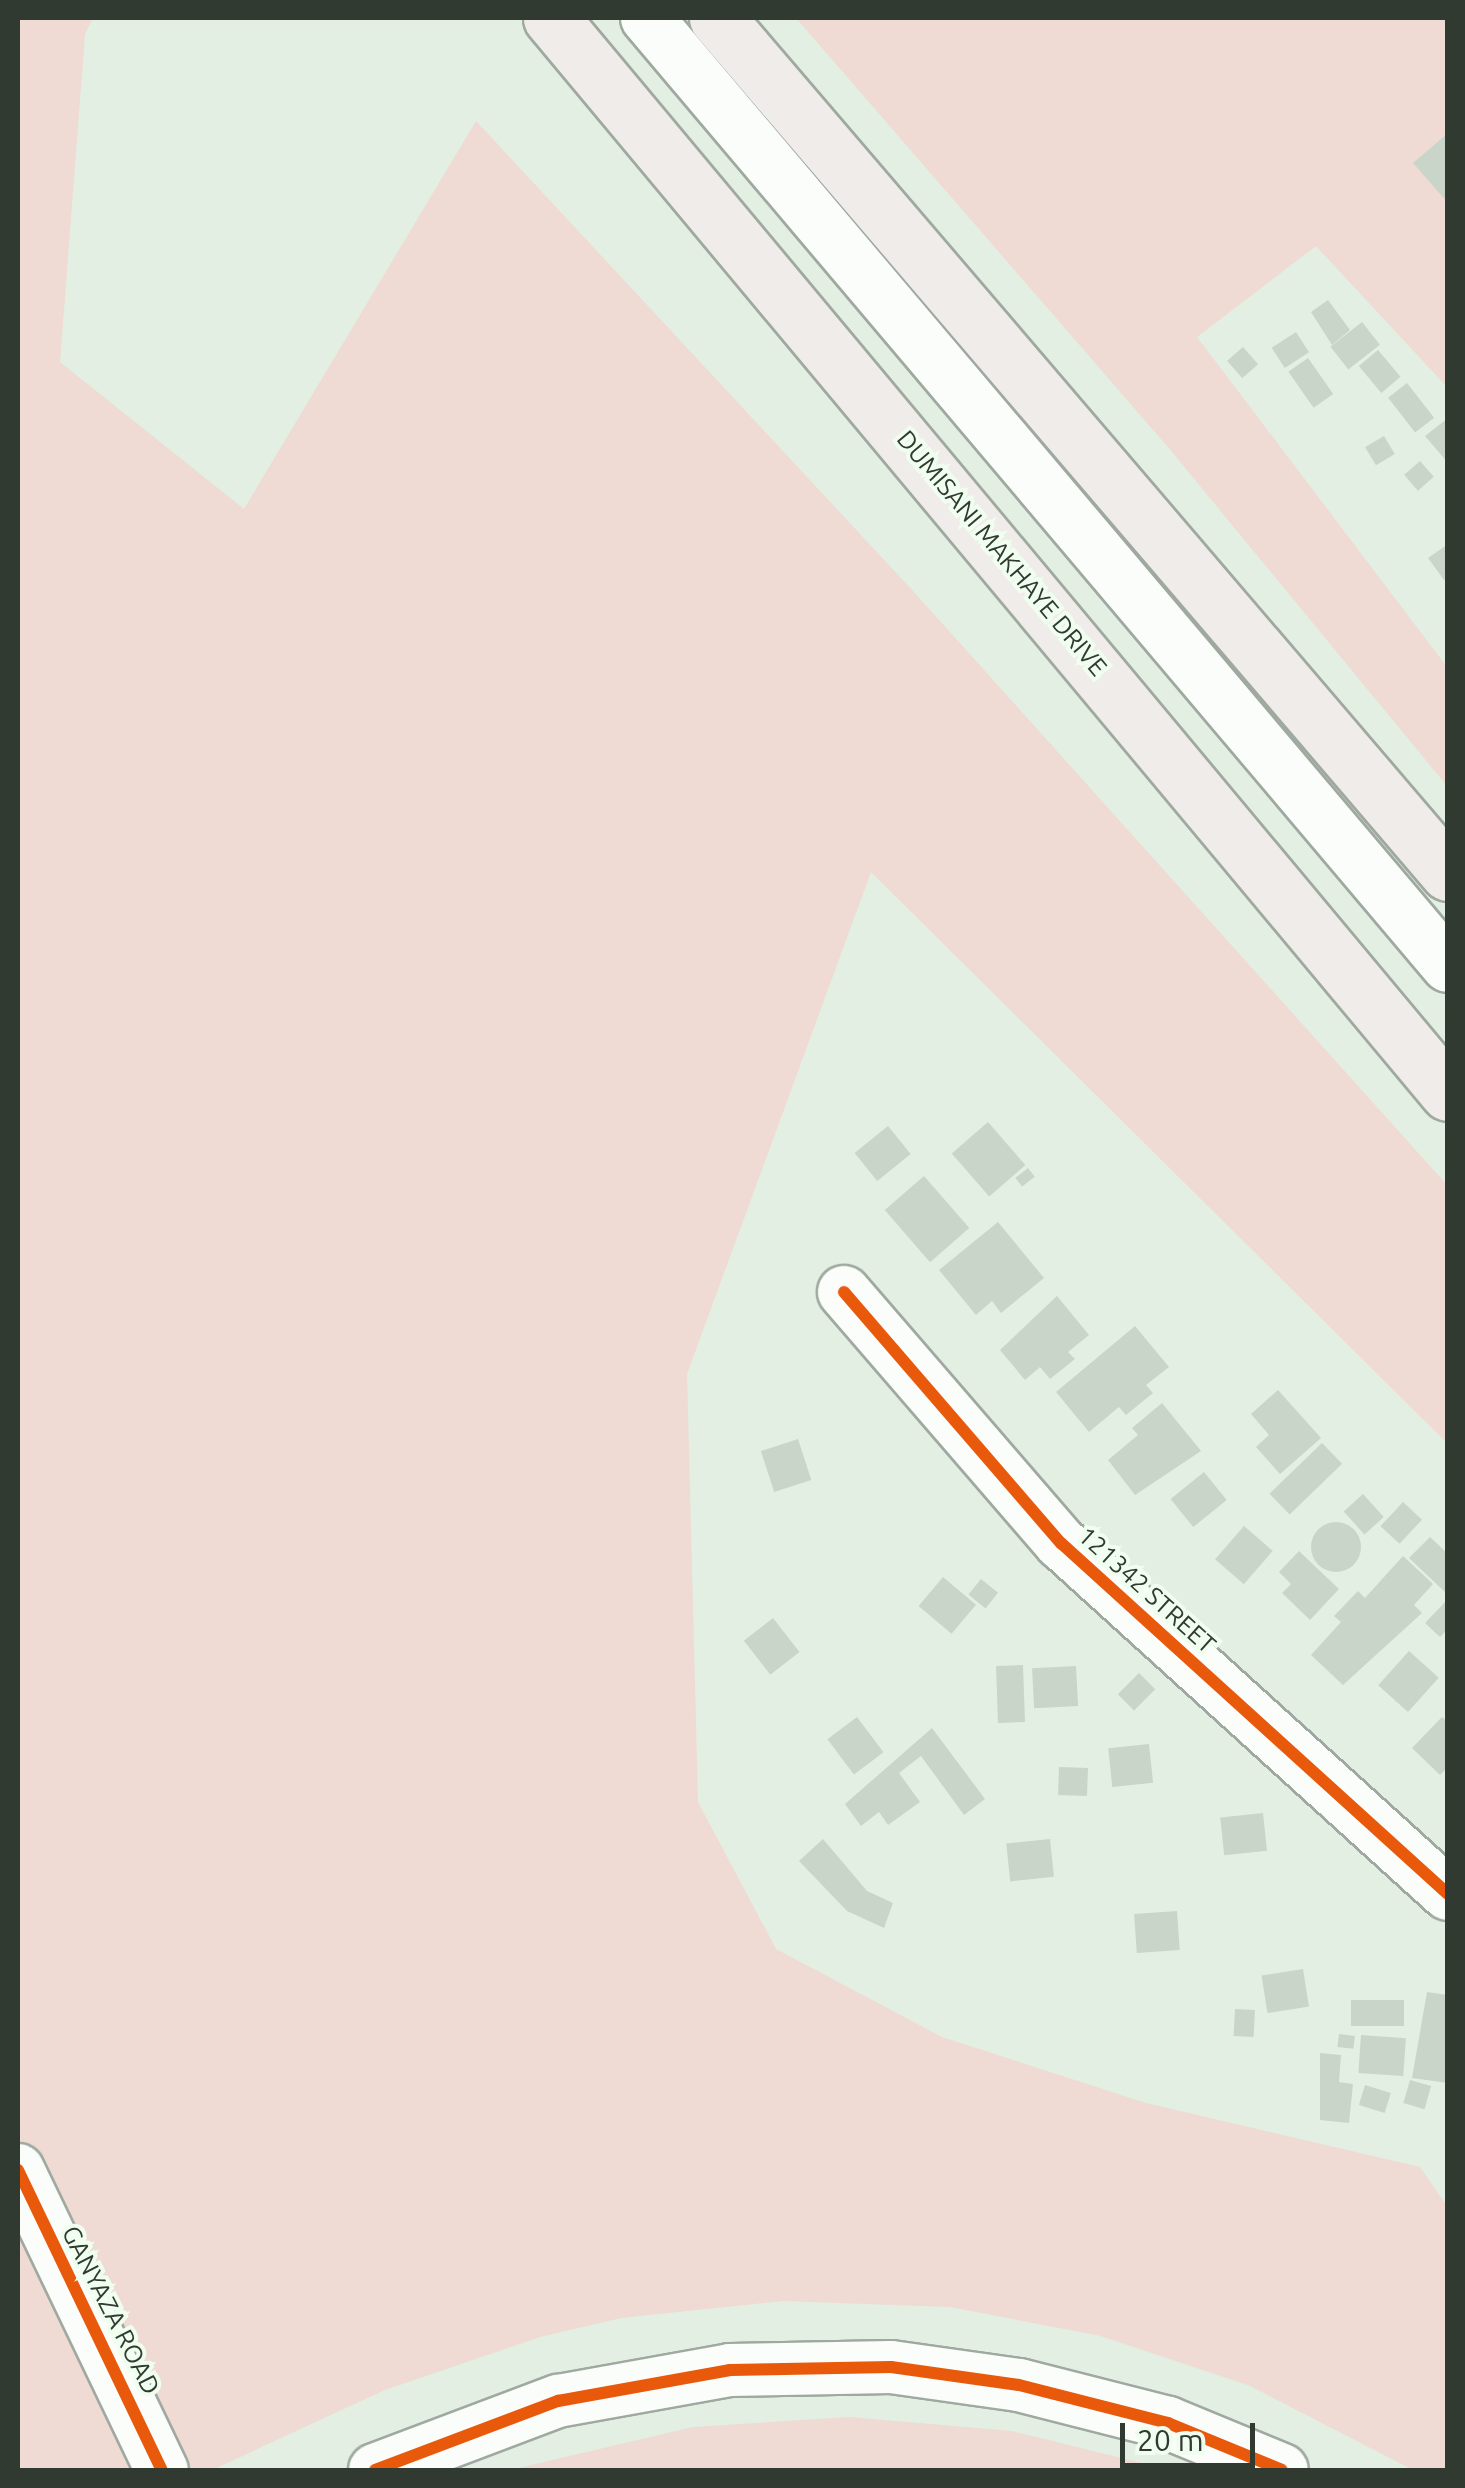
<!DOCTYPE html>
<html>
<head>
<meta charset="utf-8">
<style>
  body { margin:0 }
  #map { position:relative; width:1465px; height:2488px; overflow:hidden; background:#e2efe2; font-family:Ubuntu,sans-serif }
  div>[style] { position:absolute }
  .green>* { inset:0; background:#efdad4 }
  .building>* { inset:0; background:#cad5ca; transform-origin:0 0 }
  .round { border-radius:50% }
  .roads { filter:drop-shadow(2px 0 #9fa99f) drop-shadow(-2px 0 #9fa99f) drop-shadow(0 2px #9fa99f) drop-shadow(0 -2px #9fa99f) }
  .minor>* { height:52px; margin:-26px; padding:0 26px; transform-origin:26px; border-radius:26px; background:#fbfdfb }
  .major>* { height:55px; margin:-27.5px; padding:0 27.5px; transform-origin:27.5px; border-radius:27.5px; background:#f0ecea }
  .cycleway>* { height:12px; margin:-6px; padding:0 6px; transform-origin:6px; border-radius:6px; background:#e8590c }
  span { translate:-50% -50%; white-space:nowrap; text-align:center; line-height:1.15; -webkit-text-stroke:8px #f0fef0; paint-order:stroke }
  .street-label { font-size:25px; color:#313a31 }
  .frame { position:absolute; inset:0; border:20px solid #313a31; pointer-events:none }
  .scale { position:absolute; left:1120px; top:2423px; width:135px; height:45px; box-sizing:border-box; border:5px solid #313a31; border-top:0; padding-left:12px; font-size:30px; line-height:35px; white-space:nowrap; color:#313a31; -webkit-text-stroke:8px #f0fef0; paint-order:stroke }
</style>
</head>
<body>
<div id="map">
  <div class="green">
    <div style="clip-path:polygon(18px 18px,93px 18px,85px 34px,60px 362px,244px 509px,476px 121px,913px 591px,1447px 1185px,1447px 1443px,871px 872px,687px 1374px,698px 1802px,776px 1949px,942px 2037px,1146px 2103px,1420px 2167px,1447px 2206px,1447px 2470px,1413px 2470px,1248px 2385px,1101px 2336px,950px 2307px,784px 2301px,621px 2318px,540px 2337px,385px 2390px,212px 2470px,18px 2470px)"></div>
    <div style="clip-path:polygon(796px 18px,1447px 18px,1447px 387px,1316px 246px,1197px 337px,1447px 667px,1447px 786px,1167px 446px)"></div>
    <div style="clip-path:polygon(849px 2417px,1012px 2431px,1170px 2470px,510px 2470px,693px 2427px)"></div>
  </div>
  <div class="building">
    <div style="clip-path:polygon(1448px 133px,1448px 203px,1413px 163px)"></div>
    <div style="clip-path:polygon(1328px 300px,1350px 330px,1332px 345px,1311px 312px)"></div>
    <div style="left:1362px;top:322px;width:29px;height:40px;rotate:52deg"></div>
    <div style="left:1296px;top:332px;width:24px;height:29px;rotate:57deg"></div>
    <div style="left:1243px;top:347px;width:23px;height:21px;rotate:49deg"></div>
    <div style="left:1378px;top:350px;width:35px;height:25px;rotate:50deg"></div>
    <div style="left:1308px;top:358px;width:44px;height:24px;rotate:55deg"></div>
    <div style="left:1407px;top:383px;width:44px;height:24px;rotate:52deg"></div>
    <div style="clip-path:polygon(1448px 418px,1448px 463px,1425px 436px)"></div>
    <div style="left:1384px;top:436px;width:21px;height:22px;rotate:59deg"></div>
    <div style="left:1420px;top:461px;width:21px;height:21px;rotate:49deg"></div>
    <div style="clip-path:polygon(1448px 544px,1448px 577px,1444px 580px,1428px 558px)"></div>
    <div style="left:988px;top:1122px;width:57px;height:48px;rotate:49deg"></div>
    <div style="left:888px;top:1126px;width:36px;height:43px;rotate:51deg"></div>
    <div style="left:1028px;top:1168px;width:11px;height:16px;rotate:52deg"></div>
    <div style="left:924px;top:1176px;width:69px;height:52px;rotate:49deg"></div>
    <div style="clip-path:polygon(998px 1222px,1044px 1278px,1001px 1313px,992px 1301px,976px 1315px,939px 1270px)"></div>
    <div style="clip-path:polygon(1057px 1296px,1089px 1335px,1068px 1352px,1075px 1359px,1050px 1379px,1040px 1367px,1025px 1380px,1000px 1350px)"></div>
    <div style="clip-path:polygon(1135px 1326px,1169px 1367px,1146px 1385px,1153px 1393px,1126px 1415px,1119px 1407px,1089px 1432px,1056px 1392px)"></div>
    <div style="clip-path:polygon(1278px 1390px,1321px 1438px,1280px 1474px,1256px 1447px,1269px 1435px,1251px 1414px)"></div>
    <div style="clip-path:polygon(1162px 1403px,1201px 1451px,1135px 1495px,1108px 1460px,1138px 1435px,1132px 1428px)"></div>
    <div style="left:798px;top:1439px;width:43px;height:39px;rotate:72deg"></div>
    <div style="left:1322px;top:1443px;width:29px;height:73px;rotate:46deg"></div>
    <div style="left:1204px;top:1472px;width:36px;height:43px;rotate:51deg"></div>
    <div style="left:1363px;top:1494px;width:31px;height:26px;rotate:48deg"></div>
    <div style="left:1403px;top:1502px;width:26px;height:33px;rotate:43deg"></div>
    <div class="round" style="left:1311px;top:1522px;width:50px;height:50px"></div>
    <div style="left:1244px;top:1526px;width:38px;height:44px;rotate:41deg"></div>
    <div style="clip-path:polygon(1430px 1537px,1448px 1554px,1445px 1592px,1409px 1558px)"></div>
    <div style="clip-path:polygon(1299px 1551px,1339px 1589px,1310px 1620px,1282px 1593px,1291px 1584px,1279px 1572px)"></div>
    <div style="clip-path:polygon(1403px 1556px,1433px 1584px,1414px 1605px,1422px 1613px,1343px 1685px,1311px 1655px,1341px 1622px,1334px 1616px,1358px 1591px,1365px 1598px)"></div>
    <div style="left:943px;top:1577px;width:43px;height:38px;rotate:40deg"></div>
    <div style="left:981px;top:1579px;width:22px;height:20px;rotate:39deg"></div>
    <div style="clip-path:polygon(1448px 1599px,1448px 1629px,1440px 1637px,1425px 1623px)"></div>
    <div style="left:773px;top:1618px;width:43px;height:37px;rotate:52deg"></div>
    <div style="left:1409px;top:1651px;width:40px;height:46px;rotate:42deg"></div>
    <div style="left:1023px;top:1665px;width:57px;height:27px;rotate:88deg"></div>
    <div style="left:1076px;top:1666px;width:40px;height:44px;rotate:87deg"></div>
    <div style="left:1139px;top:1673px;width:23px;height:30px;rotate:45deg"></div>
    <div style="left:857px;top:1717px;width:44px;height:37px;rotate:53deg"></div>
    <div style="clip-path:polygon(1442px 1717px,1448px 1722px,1448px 1767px,1440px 1775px,1412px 1748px)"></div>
    <div style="clip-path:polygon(932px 1728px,985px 1799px,964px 1815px,921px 1756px,899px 1773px,920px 1802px,888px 1825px,879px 1812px,861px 1826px,845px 1804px)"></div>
    <div style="left:1149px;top:1744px;width:39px;height:41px;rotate:84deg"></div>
    <div style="left:1059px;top:1767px;width:29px;height:28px;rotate:2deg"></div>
    <div style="left:1263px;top:1813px;width:38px;height:43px;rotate:84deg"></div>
    <div style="clip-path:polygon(823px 1839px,867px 1891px,893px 1903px,884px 1928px,847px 1911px,799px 1861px)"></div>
    <div style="left:1050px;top:1839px;width:38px;height:44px;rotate:84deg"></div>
    <div style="left:1177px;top:1911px;width:39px;height:43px;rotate:86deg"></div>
    <div style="left:1303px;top:1969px;width:38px;height:42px;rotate:81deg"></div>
    <div style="clip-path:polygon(1427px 1992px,1448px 1995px,1448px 2083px,1412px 2078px)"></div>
    <div style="left:1404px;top:2000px;width:26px;height:53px;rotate:90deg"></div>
    <div style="left:1235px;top:2009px;width:20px;height:27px;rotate:3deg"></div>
    <div style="left:1339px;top:2034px;width:16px;height:13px;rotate:7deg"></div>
    <div style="left:1361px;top:2035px;width:45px;height:38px;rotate:4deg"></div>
    <div style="clip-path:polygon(1320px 2053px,1341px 2055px,1339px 2082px,1353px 2084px,1349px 2123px,1320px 2120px)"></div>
    <div style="left:1410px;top:2080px;width:22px;height:24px;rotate:16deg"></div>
    <div style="left:1365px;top:2085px;width:27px;height:21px;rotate:17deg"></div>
  </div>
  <div class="roads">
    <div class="minor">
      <div style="left:647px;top:18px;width:1241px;rotate:49.8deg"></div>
      <div style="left:844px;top:1292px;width:332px;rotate:49.2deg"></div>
      <div style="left:1061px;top:1543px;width:522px;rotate:42.21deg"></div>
      <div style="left:18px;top:2170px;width:333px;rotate:64.4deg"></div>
      <div style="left:375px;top:2470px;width:196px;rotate:-20.7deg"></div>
      <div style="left:558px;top:2401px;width:175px;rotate:-10.2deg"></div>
      <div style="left:730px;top:2370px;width:161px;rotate:-1.1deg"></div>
      <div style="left:891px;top:2367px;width:129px;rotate:8deg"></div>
      <div style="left:1019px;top:2385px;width:154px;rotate:14.3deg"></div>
      <div style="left:1168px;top:2423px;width:123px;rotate:22.4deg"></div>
    </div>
    <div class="major">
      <div style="left:551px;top:18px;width:1400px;rotate:50.16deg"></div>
      <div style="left:717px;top:18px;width:1125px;rotate:49.47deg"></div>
    </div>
  </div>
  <div class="cycleway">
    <div style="left:844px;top:1292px;width:332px;rotate:49.2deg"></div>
    <div style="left:1061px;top:1543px;width:522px;rotate:42.21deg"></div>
    <div style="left:18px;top:2170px;width:333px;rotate:64.4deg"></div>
    <div style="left:375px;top:2470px;width:196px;rotate:-20.7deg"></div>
    <div style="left:558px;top:2401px;width:175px;rotate:-10.2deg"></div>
    <div style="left:730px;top:2370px;width:161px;rotate:-1.1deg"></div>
    <div style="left:891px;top:2367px;width:129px;rotate:8deg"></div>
    <div style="left:1019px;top:2385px;width:154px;rotate:14.3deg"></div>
    <div style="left:1168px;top:2423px;width:123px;rotate:22.4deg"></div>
  </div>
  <div class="street-label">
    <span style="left:1002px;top:553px;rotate:50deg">DUMISANI MAKHAYE DRIVE</span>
    <span style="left:1147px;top:1590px;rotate:42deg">121342 STREET</span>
    <span style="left:111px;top:2310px;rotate:63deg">GANYAZA ROAD</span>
  </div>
  <div class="frame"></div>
  <div class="scale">20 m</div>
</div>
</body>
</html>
